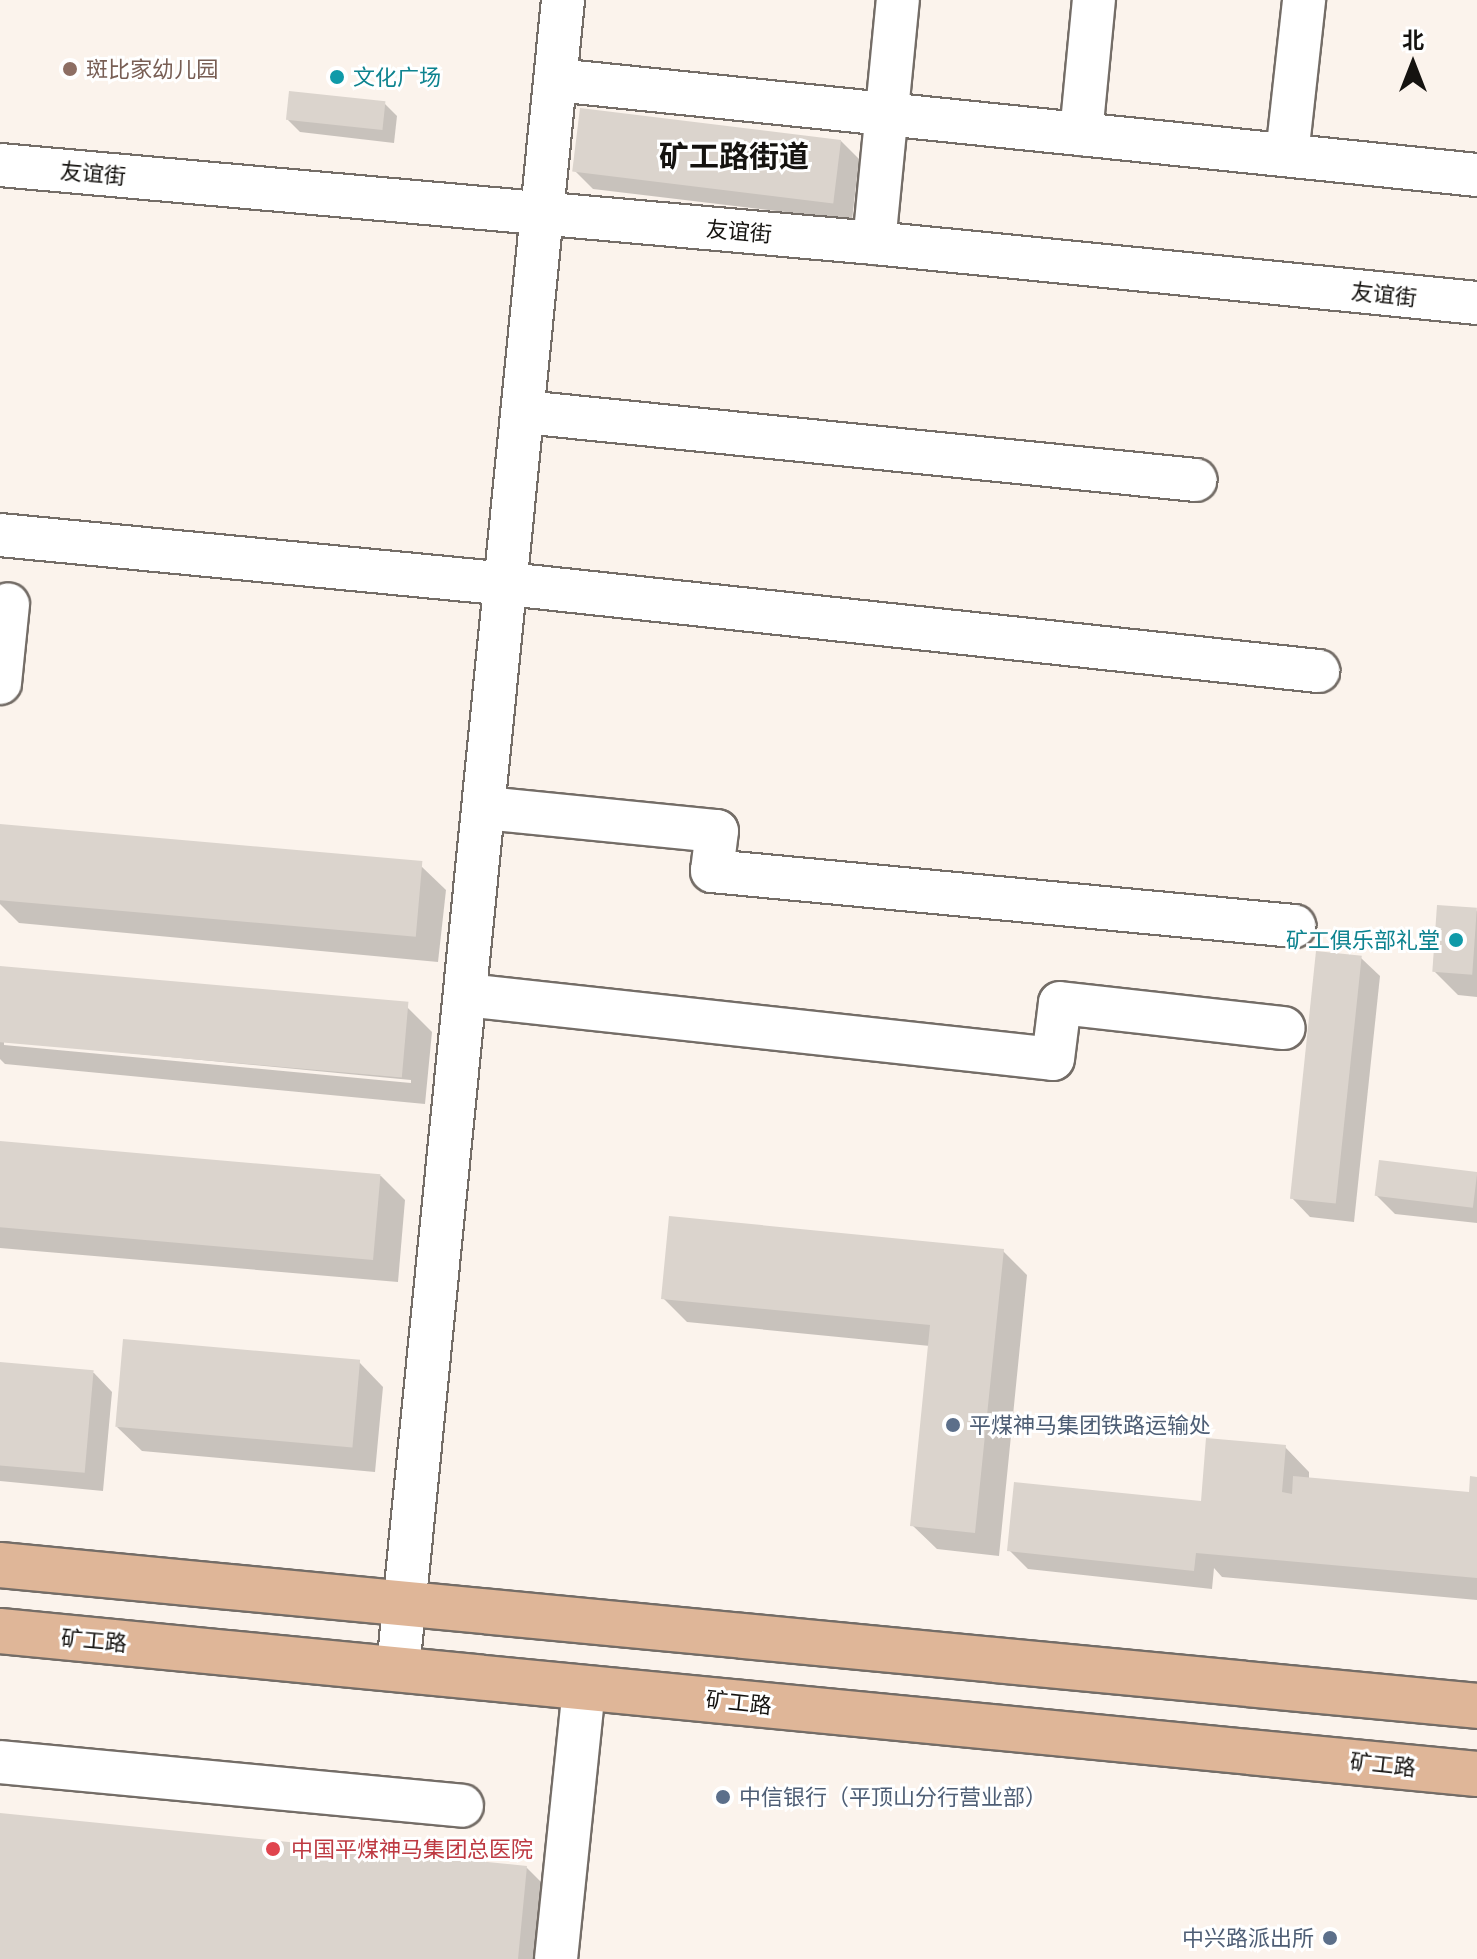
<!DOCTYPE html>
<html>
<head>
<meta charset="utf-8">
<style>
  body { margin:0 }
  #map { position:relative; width:1477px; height:1959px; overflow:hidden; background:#fbf3ec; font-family:"Golos Text","Noto Sans SC",sans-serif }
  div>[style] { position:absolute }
  .shadow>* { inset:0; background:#0003 }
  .building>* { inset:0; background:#dbd4cd; transform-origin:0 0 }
  .roads { filter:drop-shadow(2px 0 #746d67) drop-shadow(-2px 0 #746d67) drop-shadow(0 2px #746d67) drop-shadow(0 -2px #746d67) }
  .minor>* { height:42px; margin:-21px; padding:0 21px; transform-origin:21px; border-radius:21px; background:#fff }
  .major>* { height:44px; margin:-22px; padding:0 22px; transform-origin:22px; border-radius:22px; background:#dfb698 }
  .dots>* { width:22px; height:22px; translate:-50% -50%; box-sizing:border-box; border:4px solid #fff; border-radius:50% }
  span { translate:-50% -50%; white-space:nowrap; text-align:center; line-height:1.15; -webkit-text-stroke:6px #fff; paint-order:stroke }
  .education-label { font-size:22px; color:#785e54 }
  .left { translate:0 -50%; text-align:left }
  .culture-label { font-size:22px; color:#0d838f }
  .right { translate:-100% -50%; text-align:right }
  .street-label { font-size:22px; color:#151310 }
  .service-label { font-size:22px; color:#4e5e75 }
  .health-label { font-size:22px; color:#be3a42 }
  .district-label { font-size:30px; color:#151310; font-weight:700 }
  .north { position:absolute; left:1373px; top:24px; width:80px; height:80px; -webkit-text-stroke:6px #fff; paint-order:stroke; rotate:0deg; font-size:22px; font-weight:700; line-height:32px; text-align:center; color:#151310 }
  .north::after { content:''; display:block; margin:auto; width:28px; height:36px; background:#151310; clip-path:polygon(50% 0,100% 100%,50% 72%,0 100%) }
</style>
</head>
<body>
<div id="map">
  <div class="shadow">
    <div style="clip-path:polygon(384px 103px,397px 116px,394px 143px,300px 132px,288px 120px)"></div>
    <div style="clip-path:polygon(840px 140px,859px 159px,852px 220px,593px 189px,574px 170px)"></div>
    <div style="clip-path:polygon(0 835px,421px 866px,446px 890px,438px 962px,19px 923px,0 904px)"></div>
    <div style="clip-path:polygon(1477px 910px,1477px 997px,1458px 995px,1434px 971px)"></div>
    <div style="clip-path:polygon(1361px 958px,1380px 976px,1354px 1222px,1310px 1217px,1292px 1198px)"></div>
    <div style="clip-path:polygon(evenodd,0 969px,407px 1007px,432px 1032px,425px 1104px,5px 1064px,0 1059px,0 969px,4px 1041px,411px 1080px,411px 1083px,4px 1045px,4px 1041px)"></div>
    <div style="clip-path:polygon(0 1143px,381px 1176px,405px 1200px,398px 1282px,0 1248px)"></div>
    <div style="clip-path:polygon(1477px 1174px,1477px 1223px,1395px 1214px,1376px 1195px)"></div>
    <div style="clip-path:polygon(1003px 1251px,1027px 1275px,999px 1556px,937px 1549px,912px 1525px,930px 1346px,687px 1322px,663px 1298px)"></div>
    <div style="clip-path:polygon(359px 1362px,383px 1387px,375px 1472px,142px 1451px,117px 1427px)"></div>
    <div style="clip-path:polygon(0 1364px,94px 1373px,112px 1392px,103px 1491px,0 1481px)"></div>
    <div style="clip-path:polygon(1285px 1447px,1309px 1472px,1309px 1480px,1470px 1494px,1477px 1479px,1477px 1600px,1222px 1577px,1214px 1568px,1212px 1589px,1028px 1569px,1009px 1550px,1202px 1503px)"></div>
    <div style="clip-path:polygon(0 1815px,527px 1868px,561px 1902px,555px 1959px,0 1959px)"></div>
  </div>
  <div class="building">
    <div style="left:289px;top:91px;width:97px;height:29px;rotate:6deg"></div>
    <div style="left:580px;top:108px;width:263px;height:64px;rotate:7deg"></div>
    <div style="left:0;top:824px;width:424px;height:76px;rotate:5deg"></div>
    <div style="left:1437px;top:905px;width:40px;height:67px;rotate:4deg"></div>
    <div style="left:1316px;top:951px;width:46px;height:249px;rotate:6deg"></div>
    <div style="left:0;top:966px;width:410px;height:76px;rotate:5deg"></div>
    <div style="left:0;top:1141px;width:382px;height:86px;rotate:5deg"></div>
    <div style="left:1379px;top:1160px;width:99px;height:36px;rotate:7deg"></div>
    <div style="clip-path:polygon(669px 1216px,1004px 1249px,975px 1533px,910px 1526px,930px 1325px,661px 1299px)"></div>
    <div style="left:123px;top:1339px;width:238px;height:88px;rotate:5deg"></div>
    <div style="left:0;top:1362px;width:94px;height:103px;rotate:5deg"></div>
    <div style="clip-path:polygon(1206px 1438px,1286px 1445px,1282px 1492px,1292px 1494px,1293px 1476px,1469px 1492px,1470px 1476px,1477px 1477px,1477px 1578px,1196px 1553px,1194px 1571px,1007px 1551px,1014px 1482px,1201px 1501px)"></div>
    <div style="clip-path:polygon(0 1813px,527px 1866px,518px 1959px,0 1959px)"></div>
  </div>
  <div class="roads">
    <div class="minor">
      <div style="left:556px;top:80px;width:926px;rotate:5.89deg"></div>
      <div style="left:1081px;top:134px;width:135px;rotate:-84.5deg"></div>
      <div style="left:1287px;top:155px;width:156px;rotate:-83.7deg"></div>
      <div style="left:0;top:165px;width:877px;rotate:5.1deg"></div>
      <div style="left:874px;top:243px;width:606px;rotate:5.68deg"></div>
      <div style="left:874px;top:243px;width:244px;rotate:-84.4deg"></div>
      <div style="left:524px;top:412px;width:675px;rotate:5.78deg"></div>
      <div style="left:0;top:535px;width:510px;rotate:5.51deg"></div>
      <div style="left:508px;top:584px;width:815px;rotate:6.13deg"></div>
      <div style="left:0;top:683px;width:79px;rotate:-84.2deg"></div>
      <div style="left:485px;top:808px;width:233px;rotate:5.7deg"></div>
      <div style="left:717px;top:831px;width:40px;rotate:97.1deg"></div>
      <div style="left:712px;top:871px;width:585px;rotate:5.4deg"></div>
      <div style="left:466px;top:995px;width:590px;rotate:6.22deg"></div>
      <div style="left:1053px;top:1059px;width:56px;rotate:-82.9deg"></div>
      <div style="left:1060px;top:1003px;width:225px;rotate:6.4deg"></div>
      <div style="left:398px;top:1668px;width:1676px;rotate:-84.35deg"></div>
      <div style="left:0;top:1762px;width:464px;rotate:5.4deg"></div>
      <div style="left:556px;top:1959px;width:273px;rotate:-84.1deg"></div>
    </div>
    <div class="major">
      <div style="left:0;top:1565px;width:1484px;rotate:5.45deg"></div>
      <div style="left:0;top:1631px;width:1484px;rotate:5.53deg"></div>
    </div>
  </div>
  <div class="dots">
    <div style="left:70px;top:69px;background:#8d6e63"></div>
    <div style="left:337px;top:77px;background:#0f9aa8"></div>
    <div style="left:1456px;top:940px;background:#0f9aa8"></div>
    <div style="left:953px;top:1425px;background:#5c6f8a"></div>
    <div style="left:723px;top:1797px;background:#5c6f8a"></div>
    <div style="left:273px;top:1849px;background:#e0444e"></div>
    <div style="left:1330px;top:1938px;background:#5c6f8a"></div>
  </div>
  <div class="education-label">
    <span class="left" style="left:86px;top:69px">斑比家幼儿园</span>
  </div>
  <div class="culture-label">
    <span class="left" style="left:353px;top:77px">文化广场</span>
    <span class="right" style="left:1440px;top:940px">矿工俱乐部礼堂</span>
  </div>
  <div class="street-label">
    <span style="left:93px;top:173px;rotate:5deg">友谊街</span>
    <span style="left:739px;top:231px;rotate:5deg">友谊街</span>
    <span style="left:1384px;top:294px;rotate:6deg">友谊街</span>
    <span style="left:94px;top:1640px;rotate:5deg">矿工路</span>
    <span style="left:739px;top:1702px;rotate:6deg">矿工路</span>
    <span style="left:1383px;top:1764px;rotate:6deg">矿工路</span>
  </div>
  <div class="service-label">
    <span class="left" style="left:969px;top:1425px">平煤神马集团铁路运输处</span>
    <span class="left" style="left:739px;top:1797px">中信银行（平顶山分行营业部）</span>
    <span class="right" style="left:1314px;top:1938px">中兴路派出所</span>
  </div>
  <div class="health-label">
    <span class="left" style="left:291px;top:1849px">中国平煤神马集团总医院</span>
  </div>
  <div class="district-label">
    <span style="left:734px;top:156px">矿工路街道</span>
  </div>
  <div class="north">北</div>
</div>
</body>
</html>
